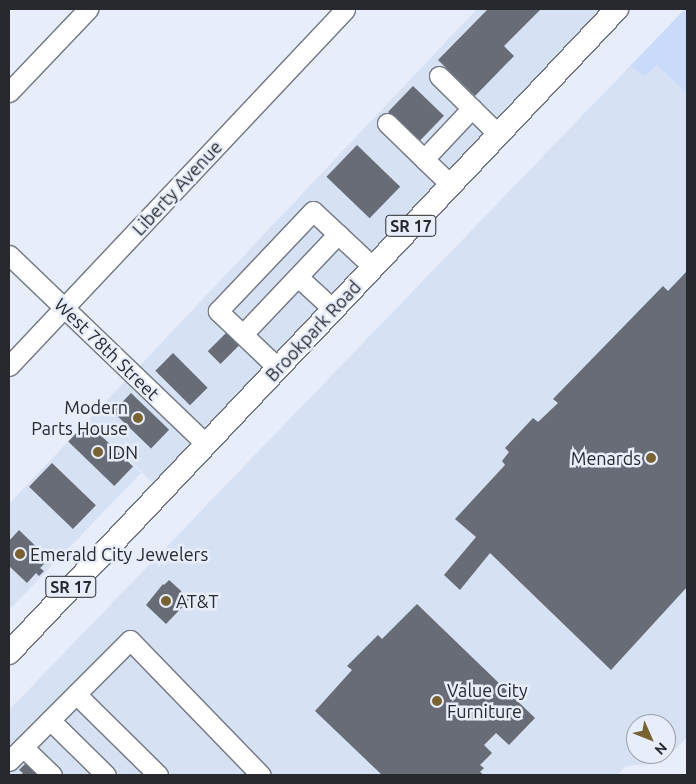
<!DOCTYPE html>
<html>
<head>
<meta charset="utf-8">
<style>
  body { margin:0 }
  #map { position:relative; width:696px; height:784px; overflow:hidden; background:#e7edfa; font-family:Ubuntu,sans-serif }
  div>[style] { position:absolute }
  .built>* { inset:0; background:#d7e1f4 }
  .green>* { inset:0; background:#cadafa }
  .building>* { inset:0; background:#676c77; transform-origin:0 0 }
  .roads { filter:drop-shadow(1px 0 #727782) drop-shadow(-1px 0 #727782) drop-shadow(0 1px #727782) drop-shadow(0 -1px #727782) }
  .minor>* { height:19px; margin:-9.5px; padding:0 9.5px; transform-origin:9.5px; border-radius:9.5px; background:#fff }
  .major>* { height:22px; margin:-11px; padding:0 11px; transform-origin:11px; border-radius:11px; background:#fff }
  .dots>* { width:14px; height:14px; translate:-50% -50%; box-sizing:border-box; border:2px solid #e7edfa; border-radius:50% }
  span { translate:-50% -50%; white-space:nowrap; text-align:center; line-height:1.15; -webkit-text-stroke:5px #e7edfa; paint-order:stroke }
  .shield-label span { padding:1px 4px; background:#e7edfa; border:1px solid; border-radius:4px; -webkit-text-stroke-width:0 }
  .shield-label { font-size:16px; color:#27292e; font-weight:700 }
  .street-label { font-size:18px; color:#27292e }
  .poi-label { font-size:18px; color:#27292e }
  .right { translate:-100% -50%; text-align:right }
  .left { translate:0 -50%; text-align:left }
  .frame { position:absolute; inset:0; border:10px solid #27292e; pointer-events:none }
  .north { position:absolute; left:626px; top:714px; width:50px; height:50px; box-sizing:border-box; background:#e7edfa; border:1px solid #9a9fa8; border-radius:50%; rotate:134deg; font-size:14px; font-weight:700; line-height:20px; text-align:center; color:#27292e }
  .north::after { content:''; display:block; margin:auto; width:18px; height:22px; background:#786232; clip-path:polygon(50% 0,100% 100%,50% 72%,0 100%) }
</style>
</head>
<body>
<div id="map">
  <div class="built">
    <div style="clip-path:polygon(477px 9px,607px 9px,155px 485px,113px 444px,141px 473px,9px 610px,9px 504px)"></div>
    <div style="clip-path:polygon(evenodd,657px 65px,687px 94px,687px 737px,662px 763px,626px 766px,617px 775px,9px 775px,9px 710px,630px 66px,644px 77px,657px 65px,636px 724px,666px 724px,666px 754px,636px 754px,636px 724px)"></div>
  </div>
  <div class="green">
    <div style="clip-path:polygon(685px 9px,687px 9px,687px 94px,657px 65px,644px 77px,630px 66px)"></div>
  </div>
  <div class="building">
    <div style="clip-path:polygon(488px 9px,541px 9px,504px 46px,514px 56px,475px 96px,438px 60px)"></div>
    <div style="left:413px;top:86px;width:43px;height:36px;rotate:44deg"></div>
    <div style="left:357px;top:145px;width:60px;height:44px;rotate:44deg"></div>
    <div style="clip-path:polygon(687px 271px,687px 587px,611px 670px,490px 553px,460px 590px,444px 575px,476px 537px,455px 519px,505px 465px,502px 461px,509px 452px,505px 448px,533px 418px,538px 422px,558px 403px,553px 399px,663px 286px,668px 291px)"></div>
    <div style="left:229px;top:330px;width:18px;height:30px;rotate:45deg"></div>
    <div style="left:173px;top:353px;width:49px;height:25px;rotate:45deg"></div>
    <div style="left:131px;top:393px;width:53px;height:26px;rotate:44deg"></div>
    <div style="left:87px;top:422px;width:64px;height:27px;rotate:44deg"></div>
    <div style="left:52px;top:463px;width:61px;height:33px;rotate:44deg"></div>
    <div style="clip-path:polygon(19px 530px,49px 559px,40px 568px,44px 571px,39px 576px,36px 573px,27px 583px,9px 566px,9px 541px)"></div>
    <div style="clip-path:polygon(169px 580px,190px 599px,166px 624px,146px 605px,163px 584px,164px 585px)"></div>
    <div style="clip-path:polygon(417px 604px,535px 718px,509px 745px,496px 733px,484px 745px,492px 753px,480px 765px,484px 768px,480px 772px,484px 775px,382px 775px,315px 711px,352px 670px,347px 666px,378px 635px,382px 639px)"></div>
    <div style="clip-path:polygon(27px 762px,48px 775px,20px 775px,23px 773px,19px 770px)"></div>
  </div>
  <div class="roads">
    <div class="minor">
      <div style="left:439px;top:76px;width:83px;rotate:44.5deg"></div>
      <div style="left:9px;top:92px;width:115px;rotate:-46.4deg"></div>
      <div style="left:387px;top:123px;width:52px;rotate:44.2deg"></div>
      <div style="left:451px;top:185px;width:37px;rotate:-136deg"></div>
      <div style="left:424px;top:159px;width:70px;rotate:-46.7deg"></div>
      <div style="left:9px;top:255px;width:273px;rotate:43.8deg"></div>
      <div style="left:298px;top:277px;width:47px;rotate:42.4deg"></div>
      <div style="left:243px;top:334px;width:138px;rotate:-46.5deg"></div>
      <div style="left:9px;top:366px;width:490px;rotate:-46.7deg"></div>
      <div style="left:278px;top:368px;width:83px;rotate:-136.5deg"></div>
      <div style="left:218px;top:311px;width:138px;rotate:-46.5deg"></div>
      <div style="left:313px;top:211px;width:82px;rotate:43deg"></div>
      <div style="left:76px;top:694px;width:115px;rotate:44.6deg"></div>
      <div style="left:50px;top:720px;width:78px;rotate:44.5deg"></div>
      <div style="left:23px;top:747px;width:40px;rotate:44deg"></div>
      <div style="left:9px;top:761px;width:171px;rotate:-45deg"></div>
      <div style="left:130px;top:640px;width:188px;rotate:45.9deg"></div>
    </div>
    <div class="major">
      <div style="left:9px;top:653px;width:886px;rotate:-46.65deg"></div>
    </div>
  </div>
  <div class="dots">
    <div style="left:138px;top:418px;background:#786232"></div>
    <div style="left:98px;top:452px;background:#786232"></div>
    <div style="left:651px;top:458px;background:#786232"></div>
    <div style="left:20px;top:554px;background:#786232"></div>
    <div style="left:166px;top:601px;background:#786232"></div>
    <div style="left:437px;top:701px;background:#786232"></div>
  </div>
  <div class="shield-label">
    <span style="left:411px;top:226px">SR 17</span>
    <span style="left:71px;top:587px">SR 17</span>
  </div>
  <div class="street-label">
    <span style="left:177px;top:188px;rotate:-47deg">Liberty Avenue</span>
    <span style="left:313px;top:331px;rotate:-47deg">Brookpark Road</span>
    <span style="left:107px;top:349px;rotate:44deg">West 78th Street</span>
  </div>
  <div class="poi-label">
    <span class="right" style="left:128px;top:418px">Modern<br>Parts House</span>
    <span class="left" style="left:108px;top:452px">IDN</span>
    <span class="right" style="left:641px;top:458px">Menards</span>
    <span class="left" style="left:30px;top:554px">Emerald City Jewelers</span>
    <span class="left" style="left:176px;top:601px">AT&amp;T</span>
    <span class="left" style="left:447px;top:701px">Value City<br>Furniture</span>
  </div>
  <div class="frame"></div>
  <div class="north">N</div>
</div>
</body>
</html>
